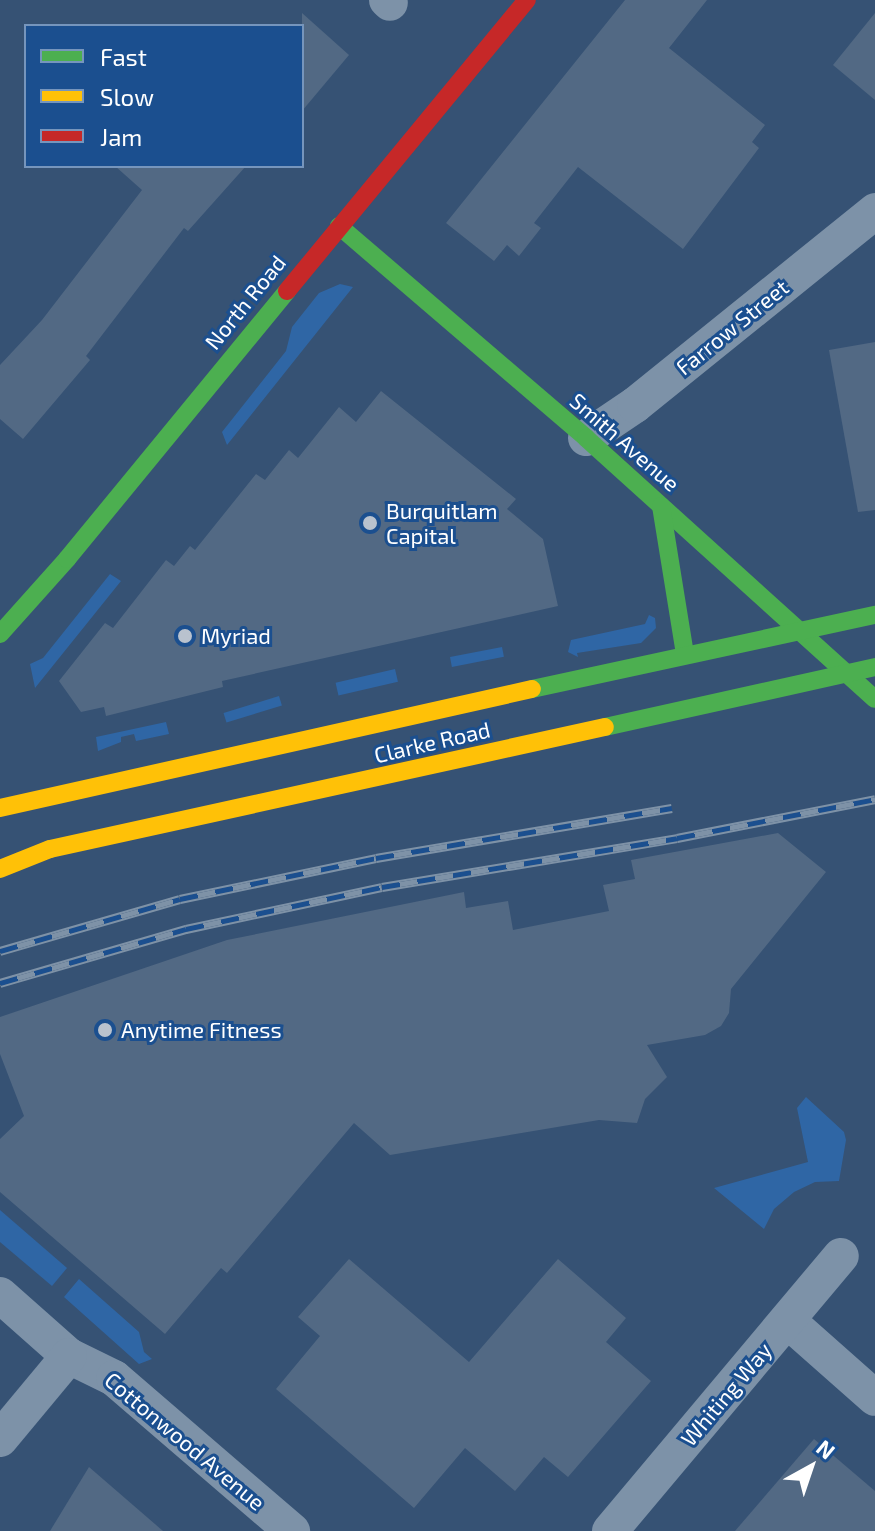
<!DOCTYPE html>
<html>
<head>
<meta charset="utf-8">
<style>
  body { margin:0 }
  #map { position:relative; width:875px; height:1531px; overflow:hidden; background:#365274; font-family:"Exo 2",sans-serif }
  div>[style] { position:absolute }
  .green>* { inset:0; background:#2f66a5; transform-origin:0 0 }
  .building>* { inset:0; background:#526984 }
  .street>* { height:36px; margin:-18px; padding:0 18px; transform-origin:18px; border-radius:18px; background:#7d92a8 }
  .fast>* { height:18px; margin:-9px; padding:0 9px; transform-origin:9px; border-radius:9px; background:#4caf50 }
  .slow>* { height:18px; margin:-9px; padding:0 9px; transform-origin:9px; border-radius:9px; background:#ffc107 }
  .jam>* { height:18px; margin:-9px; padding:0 9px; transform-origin:9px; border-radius:9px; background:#c62828 }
  .rail>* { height:9px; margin-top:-4.5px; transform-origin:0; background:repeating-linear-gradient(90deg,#1b4f8f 0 18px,#7e92a7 0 36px); box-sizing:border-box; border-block:2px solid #7e92a7 }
  .dots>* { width:22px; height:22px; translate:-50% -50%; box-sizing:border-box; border:4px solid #1b4f8f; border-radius:50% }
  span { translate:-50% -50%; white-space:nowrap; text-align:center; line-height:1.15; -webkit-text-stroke:6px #1b4f8f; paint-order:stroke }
  .street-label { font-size:22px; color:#fff }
  .poi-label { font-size:22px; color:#fff }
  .left { translate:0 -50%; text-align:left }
  .legend { position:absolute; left:24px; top:24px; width:280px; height:144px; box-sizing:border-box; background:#1b4f8f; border:2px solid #7695bc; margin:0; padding:10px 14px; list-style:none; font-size:24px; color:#fff }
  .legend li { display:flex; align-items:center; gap:16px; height:40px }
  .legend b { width:40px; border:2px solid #7695bc }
  .north { position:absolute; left:771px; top:1427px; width:80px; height:80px; -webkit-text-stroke:6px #1b4f8f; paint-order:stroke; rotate:40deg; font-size:22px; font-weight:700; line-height:32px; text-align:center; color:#fff }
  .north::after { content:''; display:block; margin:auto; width:28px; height:36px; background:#fff; clip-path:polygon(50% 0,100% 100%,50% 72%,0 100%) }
</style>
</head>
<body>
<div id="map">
  <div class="green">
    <div style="clip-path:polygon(340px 284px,353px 287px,227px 445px,222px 432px,286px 351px,292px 327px,319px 293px)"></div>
    <div style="clip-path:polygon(110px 574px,121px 581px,35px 688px,30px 664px,43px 658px)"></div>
    <div style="clip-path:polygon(649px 615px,655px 618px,656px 628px,641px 643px,577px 653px,578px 657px,568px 652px,571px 640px,645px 624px)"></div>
    <div style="left:502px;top:647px;width:10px;height:53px;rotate:79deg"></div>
    <div style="left:395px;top:669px;width:13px;height:61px;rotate:77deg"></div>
    <div style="left:279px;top:696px;width:10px;height:58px;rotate:73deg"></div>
    <div style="clip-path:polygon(166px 722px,169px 734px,136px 741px,134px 734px,121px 737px,121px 742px,98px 751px,96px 737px)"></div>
    <div style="clip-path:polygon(806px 1097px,844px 1132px,846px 1140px,839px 1181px,815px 1182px,794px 1192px,774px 1209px,764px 1229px,714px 1188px,808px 1162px,797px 1108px)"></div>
    <div style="clip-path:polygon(0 1210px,67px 1268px,52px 1286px,0 1242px)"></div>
    <div style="clip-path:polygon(79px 1279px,139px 1332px,144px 1352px,152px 1359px,139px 1364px,64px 1297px)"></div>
  </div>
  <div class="building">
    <div style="clip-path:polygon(625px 0,707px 0,669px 48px,765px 125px,752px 142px,759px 148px,683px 249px,578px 167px,534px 223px,541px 228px,519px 256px,507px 245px,494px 261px,446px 223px)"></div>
    <div style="clip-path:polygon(302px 13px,349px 55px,302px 111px)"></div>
    <div style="clip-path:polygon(875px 13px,875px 100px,833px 65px)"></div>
    <div style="clip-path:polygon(115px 166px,246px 166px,188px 231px,184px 228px,86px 356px,90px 360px,23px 439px,0 419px,0 365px,42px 320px,142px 190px)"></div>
    <div style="clip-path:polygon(875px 342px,875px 510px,858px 512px,829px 350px)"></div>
    <div style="clip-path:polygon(381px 391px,516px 499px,507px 509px,543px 539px,558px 606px,222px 681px,223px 687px,106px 716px,104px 707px,81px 712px,59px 681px,105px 623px,113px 628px,166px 560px,174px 566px,190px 546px,195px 550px,256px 474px,265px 480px,289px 450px,298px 458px,339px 407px,356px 422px)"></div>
    <div style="clip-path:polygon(778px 833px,826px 872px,731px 989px,729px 1013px,721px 1026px,705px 1035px,647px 1045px,667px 1077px,645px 1099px,637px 1123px,599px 1120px,390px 1155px,354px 1123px,227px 1273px,221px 1268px,165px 1334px,0 1192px,0 1139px,24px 1116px,0 1054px,0 1017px,227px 940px,464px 892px,466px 908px,508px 901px,513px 930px,609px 911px,603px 885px,635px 879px,631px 860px)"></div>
    <div style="clip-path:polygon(349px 1259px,469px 1362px,558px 1259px,626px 1318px,606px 1342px,651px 1381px,568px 1477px,544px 1457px,515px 1491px,465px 1448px,414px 1508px,276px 1389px,320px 1336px,298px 1317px)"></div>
    <div style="clip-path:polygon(814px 1439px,875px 1491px,875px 1531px,735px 1531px)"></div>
    <div style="clip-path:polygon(89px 1467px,163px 1531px,50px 1531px)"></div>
  </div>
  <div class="street">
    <div style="left:387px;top:0;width:4px;rotate:45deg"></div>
    <div style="left:586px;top:438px;width:59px;rotate:-34deg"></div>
    <div style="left:635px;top:405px;width:309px;rotate:-38.9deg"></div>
    <div style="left:0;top:1295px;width:92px;rotate:41.5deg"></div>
    <div style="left:69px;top:1356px;width:50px;rotate:26.1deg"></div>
    <div style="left:114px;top:1378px;width:235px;rotate:40.7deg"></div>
    <div style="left:788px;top:1321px;width:116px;rotate:41.5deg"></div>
    <div style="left:0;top:1439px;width:108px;rotate:-50.3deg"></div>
    <div style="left:610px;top:1531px;width:359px;rotate:-50deg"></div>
  </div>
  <div class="fast">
    <div style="left:339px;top:226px;width:326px;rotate:40.6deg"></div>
    <div style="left:586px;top:438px;width:389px;rotate:42.1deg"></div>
    <div style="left:661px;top:506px;width:150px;rotate:80.8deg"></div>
    <div style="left:0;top:634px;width:101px;rotate:-48.2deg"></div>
    <div style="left:67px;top:559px;width:347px;rotate:-50.6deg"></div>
    <div style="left:532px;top:689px;width:351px;rotate:-12.2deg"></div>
    <div style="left:605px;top:727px;width:277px;rotate:-12.5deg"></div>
  </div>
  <div class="slow">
    <div style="left:0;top:808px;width:545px;rotate:-12.61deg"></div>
    <div style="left:0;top:869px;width:54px;rotate:-21.8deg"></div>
    <div style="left:50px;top:849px;width:568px;rotate:-12.4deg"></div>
  </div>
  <div class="jam">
    <div style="left:287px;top:291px;width:377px;rotate:-50.5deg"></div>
  </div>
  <div class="rail">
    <div style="left:0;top:951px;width:187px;rotate:-16.1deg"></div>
    <div style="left:180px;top:899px;width:200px;rotate:-11.8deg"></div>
    <div style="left:376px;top:858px;width:300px;rotate:-9.6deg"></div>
    <div style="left:0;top:983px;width:194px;rotate:-16.2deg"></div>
    <div style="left:186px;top:929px;width:200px;rotate:-12.1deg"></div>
    <div style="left:382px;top:887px;width:299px;rotate:-9.4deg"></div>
    <div style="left:677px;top:838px;width:202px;rotate:-11.1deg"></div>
  </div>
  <div class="dots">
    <div style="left:370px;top:523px;background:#b9c2ce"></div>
    <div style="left:185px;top:636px;background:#b9c2ce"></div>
    <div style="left:105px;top:1030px;background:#b9c2ce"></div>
  </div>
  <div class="street-label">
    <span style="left:245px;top:302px;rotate:-51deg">North Road</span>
    <span style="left:732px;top:327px;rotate:-39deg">Farrow Street</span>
    <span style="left:625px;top:442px;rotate:41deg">Smith Avenue</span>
    <span style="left:432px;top:742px;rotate:-13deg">Clarke Road</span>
    <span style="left:726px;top:1394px;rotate:-50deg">Whiting Way</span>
    <span style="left:185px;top:1441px;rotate:40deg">Cottonwood Avenue</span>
  </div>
  <div class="poi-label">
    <span class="left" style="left:386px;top:523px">Burquitlam<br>Capital</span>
    <span class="left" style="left:201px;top:636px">Myriad</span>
    <span class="left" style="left:121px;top:1030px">Anytime Fitness</span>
  </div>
  <ul class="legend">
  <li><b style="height:10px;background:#4caf50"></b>Fast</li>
  <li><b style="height:10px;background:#ffc107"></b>Slow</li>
  <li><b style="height:10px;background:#c62828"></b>Jam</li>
  </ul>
  <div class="north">N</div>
</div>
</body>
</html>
